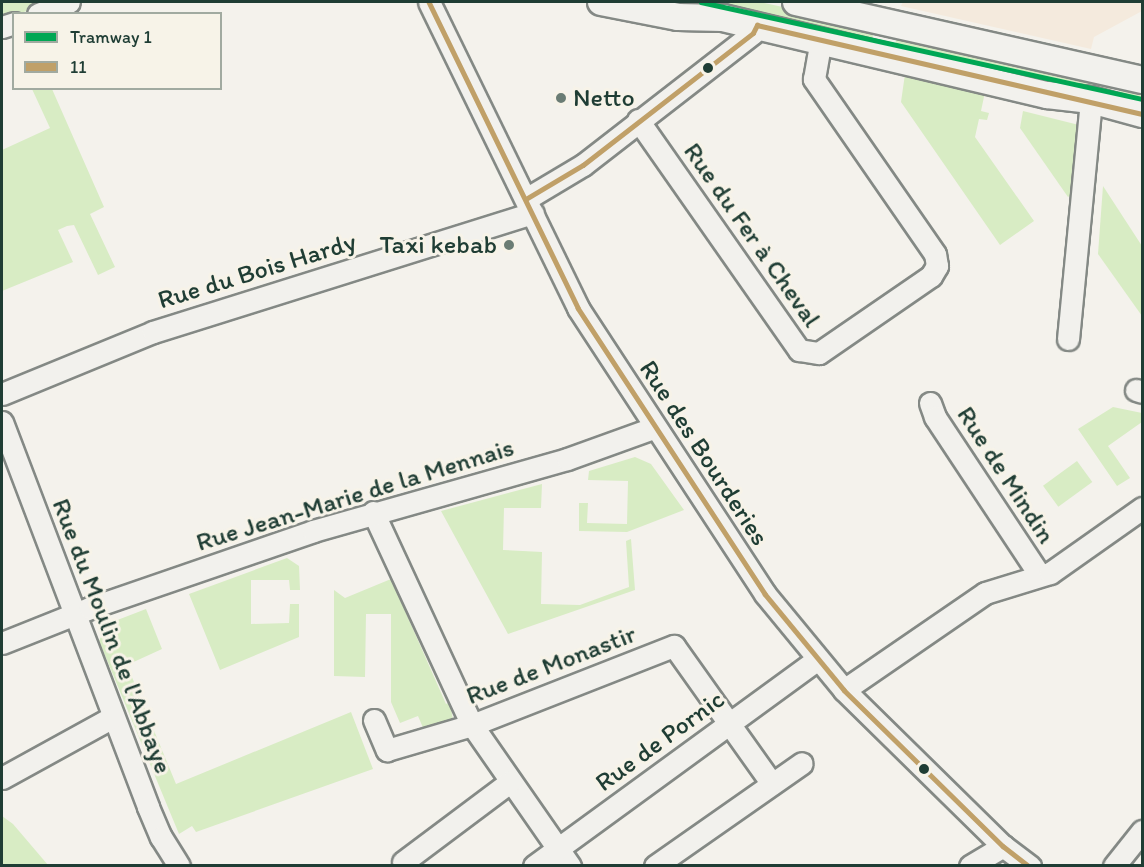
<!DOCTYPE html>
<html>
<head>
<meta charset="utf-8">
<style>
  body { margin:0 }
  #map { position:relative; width:1144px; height:867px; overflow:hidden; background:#f4f2ec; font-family:Itim,sans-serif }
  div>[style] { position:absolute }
  .built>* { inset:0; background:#f4eadd }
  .green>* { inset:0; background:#d8ecc4; transform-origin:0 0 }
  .roads { filter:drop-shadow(2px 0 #848985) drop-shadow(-2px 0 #848985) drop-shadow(0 2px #848985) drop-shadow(0 -2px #848985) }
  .minor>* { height:21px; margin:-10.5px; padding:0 10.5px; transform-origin:10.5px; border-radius:10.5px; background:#f2f1ed }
  .major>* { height:26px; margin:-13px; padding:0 13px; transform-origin:13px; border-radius:13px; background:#f2f1ed }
  .bus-1>* { height:4.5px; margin:-2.25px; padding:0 2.25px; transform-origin:2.25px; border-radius:2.25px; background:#c0a068 }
  .tram-1>* { height:4.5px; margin:-2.25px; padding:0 2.25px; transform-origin:2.25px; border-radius:2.25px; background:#00a754 }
  .dots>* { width:16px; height:16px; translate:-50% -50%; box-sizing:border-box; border:3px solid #f7f3e8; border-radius:50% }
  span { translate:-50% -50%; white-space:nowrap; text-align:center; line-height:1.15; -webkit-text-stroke:6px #f7f3e8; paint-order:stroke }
  .poi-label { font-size:26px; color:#1f3d34 }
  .left { translate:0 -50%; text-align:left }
  .right { translate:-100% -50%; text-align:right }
  .street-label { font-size:26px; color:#1f3d34 }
  .frame { position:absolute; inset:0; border:3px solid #1f3d34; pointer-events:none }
  .legend { position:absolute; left:12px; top:12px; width:210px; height:78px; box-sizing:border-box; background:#f7f3e8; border:2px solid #a1aaa0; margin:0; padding:8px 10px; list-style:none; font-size:18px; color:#1f3d34 }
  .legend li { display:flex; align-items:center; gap:12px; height:30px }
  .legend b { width:30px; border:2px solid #a1aaa0 }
</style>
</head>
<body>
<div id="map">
  <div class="built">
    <div style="clip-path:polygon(903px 2px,1142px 2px,1142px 11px,1094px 37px,1091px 49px,901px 6px)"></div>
  </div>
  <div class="green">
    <div style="clip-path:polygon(2px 2px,51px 2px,2px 20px)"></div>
    <div style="clip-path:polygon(687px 2px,760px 2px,875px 27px,871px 44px,684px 11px)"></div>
    <div style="left:898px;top:32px;width:220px;height:18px;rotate:13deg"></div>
    <div style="clip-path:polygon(905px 74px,985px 92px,981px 111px,989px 113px,987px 120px,979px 119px,975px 137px,1034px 221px,1000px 245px,901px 102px)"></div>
    <div style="clip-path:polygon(1121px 82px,1142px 87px,1142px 106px,1117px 100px)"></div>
    <div style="clip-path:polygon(32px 89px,52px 89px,104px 207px,90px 214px,115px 267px,98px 275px,74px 225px,67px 226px,58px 230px,73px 262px,2px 291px,2px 150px,50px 128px)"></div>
    <div style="clip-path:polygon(1023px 111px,1079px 125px,1074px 193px,1068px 197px,1020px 128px)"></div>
    <div style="clip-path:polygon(1103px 186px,1142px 246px,1142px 316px,1098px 254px)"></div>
    <div style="clip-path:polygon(1113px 407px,1142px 413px,1142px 422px,1108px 446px,1130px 478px,1117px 486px,1078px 429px)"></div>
    <div style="clip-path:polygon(635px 457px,651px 464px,684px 510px,627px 532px,579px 531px,579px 503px,588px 503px,587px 523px,627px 524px,628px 481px,588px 480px,589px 471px)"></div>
    <div style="left:1077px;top:461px;width:26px;height:42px;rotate:54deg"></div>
    <div style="clip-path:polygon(542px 484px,541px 508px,504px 508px,503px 550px,542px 552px,541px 604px,580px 605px,629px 587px,626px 541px,631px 539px,635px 590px,508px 634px,441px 511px)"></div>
    <div style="clip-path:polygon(287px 558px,299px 566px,300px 590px,290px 590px,289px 580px,251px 580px,251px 624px,289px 623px,290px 604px,299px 604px,299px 637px,220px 670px,189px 594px)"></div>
    <div style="clip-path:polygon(391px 579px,446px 704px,450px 702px,453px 720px,424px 730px,418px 716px,400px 723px,391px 702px,391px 614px,366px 614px,365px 677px,334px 676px,334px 590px,345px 598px)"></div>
    <div style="clip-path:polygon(146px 609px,162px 649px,127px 665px,176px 784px,351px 712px,373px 769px,196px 832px,192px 826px,179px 834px,99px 641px,107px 624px)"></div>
    <div style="clip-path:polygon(2px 816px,13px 824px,48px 865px,2px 865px)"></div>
  </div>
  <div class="roads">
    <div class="minor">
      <div style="left:429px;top:2px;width:340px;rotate:64deg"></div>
      <div style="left:578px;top:308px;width:342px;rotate:56.8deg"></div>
      <div style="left:765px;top:594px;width:124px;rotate:50.5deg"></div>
      <div style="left:844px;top:690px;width:223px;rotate:44.5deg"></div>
      <div style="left:1003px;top:846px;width:34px;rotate:37deg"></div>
      <div style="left:38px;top:14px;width:33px;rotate:-21deg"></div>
      <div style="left:2px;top:27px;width:13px;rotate:-18deg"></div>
      <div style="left:638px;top:120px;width:281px;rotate:55deg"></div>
      <div style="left:799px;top:350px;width:20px;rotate:9deg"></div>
      <div style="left:819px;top:353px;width:136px;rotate:-34.5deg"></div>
      <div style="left:931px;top:276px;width:12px;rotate:-59deg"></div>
      <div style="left:937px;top:266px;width:12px;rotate:-99deg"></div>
      <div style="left:935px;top:254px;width:213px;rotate:-124.7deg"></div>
      <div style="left:814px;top:79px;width:39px;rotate:-80deg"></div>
      <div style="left:526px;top:199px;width:66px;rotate:-30.8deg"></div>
      <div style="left:583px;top:165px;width:215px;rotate:-37.8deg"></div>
      <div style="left:753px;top:33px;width:9px;rotate:-63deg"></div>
      <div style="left:1068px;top:339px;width:240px;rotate:-84.5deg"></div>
      <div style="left:1136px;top:390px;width:6px;rotate:18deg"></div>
      <div style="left:2px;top:394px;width:163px;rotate:-22.3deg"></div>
      <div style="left:153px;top:332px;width:398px;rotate:-17.4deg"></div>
      <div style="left:930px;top:403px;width:15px;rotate:70deg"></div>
      <div style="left:935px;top:417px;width:188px;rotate:56.5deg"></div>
      <div style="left:2px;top:422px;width:412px;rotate:69.2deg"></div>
      <div style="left:148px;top:807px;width:33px;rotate:67deg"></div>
      <div style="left:161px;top:837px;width:34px;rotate:58deg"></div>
      <div style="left:373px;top:512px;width:235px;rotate:65.1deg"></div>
      <div style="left:472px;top:725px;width:172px;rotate:55.2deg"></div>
      <div style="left:2px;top:643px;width:95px;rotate:-21.7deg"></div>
      <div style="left:90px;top:608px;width:236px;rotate:-19deg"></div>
      <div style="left:313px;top:531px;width:264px;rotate:-15.8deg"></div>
      <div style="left:567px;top:459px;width:91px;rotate:-19.8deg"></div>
      <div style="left:844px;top:690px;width:171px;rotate:-34.5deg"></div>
      <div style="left:985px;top:593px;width:68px;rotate:-17.1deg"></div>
      <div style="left:1050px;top:573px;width:113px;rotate:-35.2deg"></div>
      <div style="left:374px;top:720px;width:33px;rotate:67deg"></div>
      <div style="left:387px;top:750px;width:89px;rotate:-16.4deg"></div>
      <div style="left:472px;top:725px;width:217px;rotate:-21.4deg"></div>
      <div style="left:674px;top:646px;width:169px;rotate:54.6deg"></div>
      <div style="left:2px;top:778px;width:127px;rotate:-28.8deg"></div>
      <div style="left:403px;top:862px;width:134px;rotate:-36.8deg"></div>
      <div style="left:534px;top:866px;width:350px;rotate:-36.1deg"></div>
      <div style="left:655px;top:866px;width:179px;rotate:-35deg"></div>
      <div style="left:970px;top:866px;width:39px;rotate:-31deg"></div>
      <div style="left:1114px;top:866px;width:45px;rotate:-51.3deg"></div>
    </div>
    <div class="major">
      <div style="left:601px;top:2px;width:78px;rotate:11deg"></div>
      <div style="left:678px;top:17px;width:45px;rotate:1.3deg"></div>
      <div style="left:723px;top:18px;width:333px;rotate:13.4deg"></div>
      <div style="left:1047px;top:95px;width:44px;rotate:6.5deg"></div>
      <div style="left:1091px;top:100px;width:53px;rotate:15.4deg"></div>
      <div style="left:796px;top:2px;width:355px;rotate:12.7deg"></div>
    </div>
  </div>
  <div class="bus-1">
    <div style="left:429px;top:2px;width:340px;rotate:64deg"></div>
    <div style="left:578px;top:308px;width:342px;rotate:56.8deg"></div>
    <div style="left:765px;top:594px;width:124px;rotate:50.5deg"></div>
    <div style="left:844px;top:690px;width:223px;rotate:44.5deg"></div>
    <div style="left:1003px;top:846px;width:33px;rotate:38deg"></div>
    <div style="left:526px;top:199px;width:66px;rotate:-30.8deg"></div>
    <div style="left:583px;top:165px;width:215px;rotate:-37.8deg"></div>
    <div style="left:753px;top:33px;width:9px;rotate:-63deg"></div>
    <div style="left:757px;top:25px;width:395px;rotate:13deg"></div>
  </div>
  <div class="tram-1">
    <div style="left:701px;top:2px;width:452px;rotate:12.4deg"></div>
  </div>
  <div class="dots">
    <div style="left:708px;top:68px;background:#1f3d34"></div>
    <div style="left:561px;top:98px;background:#6a7c74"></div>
    <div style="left:509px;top:245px;background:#6a7c74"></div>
    <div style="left:924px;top:769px;background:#1f3d34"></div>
  </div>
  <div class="poi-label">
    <span class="left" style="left:573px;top:98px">Netto</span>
    <span class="right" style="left:497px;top:245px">Taxi kebab</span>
  </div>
  <div class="street-label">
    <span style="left:752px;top:235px;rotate:55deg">Rue du Fer à Cheval</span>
    <span style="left:257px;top:271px;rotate:-17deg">Rue du Bois Hardy</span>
    <span style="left:704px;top:453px;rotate:57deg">Rue des Bourderies</span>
    <span style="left:1006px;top:475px;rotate:57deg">Rue de Mindin</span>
    <span style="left:355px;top:495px;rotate:-17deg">Rue Jean-Marie de la Mennais</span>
    <span style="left:112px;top:636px;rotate:69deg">Rue du Moulin de l'Abbaye</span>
    <span style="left:551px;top:665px;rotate:-21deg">Rue de Monastir</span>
    <span style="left:660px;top:741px;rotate:-36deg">Rue de Pornic</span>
  </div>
  <div class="frame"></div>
  <ul class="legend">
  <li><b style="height:8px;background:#00a754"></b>Tramway 1</li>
  <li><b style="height:8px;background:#c0a068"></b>11</li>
  </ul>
</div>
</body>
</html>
